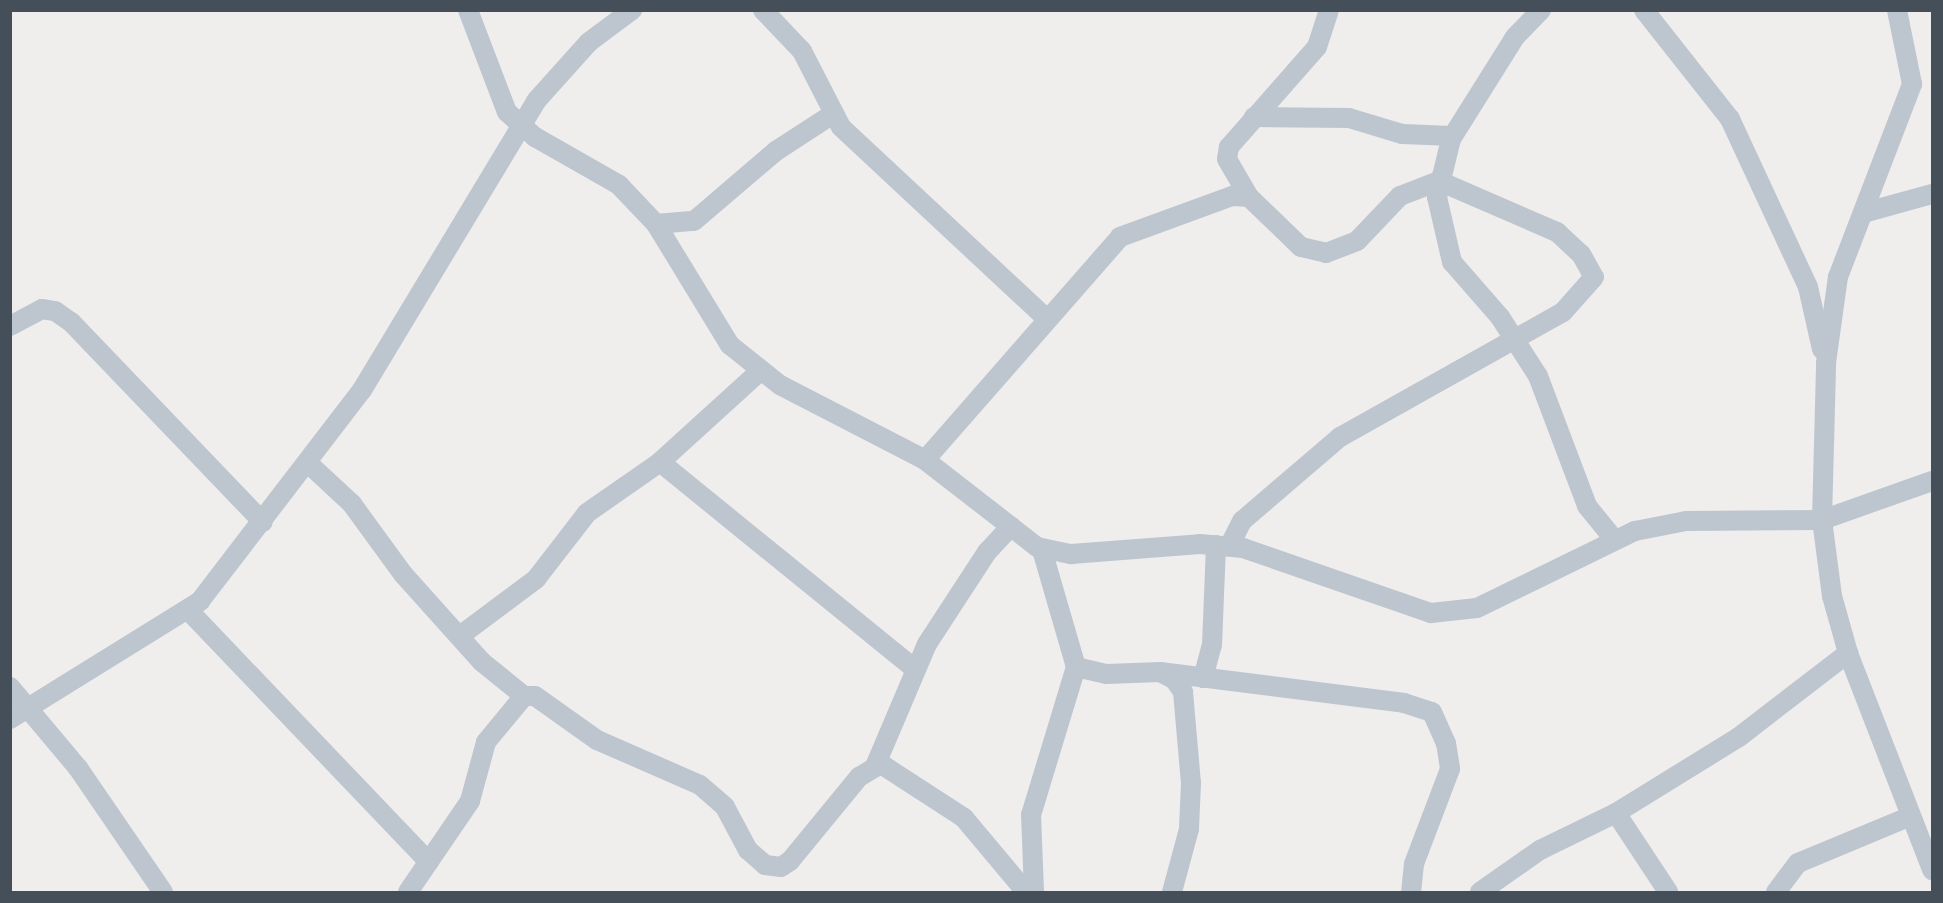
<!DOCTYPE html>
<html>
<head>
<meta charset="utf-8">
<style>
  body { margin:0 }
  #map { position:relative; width:1943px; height:903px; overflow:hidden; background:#f0eded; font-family:"Space Grotesk",sans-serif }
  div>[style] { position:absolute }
  .minor>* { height:20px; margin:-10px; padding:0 10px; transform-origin:10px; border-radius:10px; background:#bdc6cf }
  span { translate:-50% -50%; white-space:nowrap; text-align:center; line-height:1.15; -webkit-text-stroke:4.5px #fff; paint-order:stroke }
  .frame { position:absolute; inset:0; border:12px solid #454f5a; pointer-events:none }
</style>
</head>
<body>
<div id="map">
  <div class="minor">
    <div style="left:468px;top:10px;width:109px;rotate:69.1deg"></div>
    <div style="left:507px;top:112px;width:38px;rotate:42deg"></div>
    <div style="left:535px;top:137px;width:97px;rotate:29.7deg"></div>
    <div style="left:619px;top:185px;width:54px;rotate:46.5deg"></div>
    <div style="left:656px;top:224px;width:142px;rotate:58.6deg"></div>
    <div style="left:730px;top:345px;width:64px;rotate:38.7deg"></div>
    <div style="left:780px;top:385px;width:163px;rotate:27.3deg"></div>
    <div style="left:925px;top:460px;width:142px;rotate:37.8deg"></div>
    <div style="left:1037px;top:547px;width:35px;rotate:12deg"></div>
    <div style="left:1071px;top:554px;width:129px;rotate:-4.4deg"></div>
    <div style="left:1200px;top:544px;width:43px;rotate:5.3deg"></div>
    <div style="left:1243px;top:548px;width:199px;rotate:19.1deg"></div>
    <div style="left:1431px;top:613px;width:46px;rotate:-6.2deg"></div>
    <div style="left:1477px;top:608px;width:176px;rotate:-26deg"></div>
    <div style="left:1635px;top:531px;width:52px;rotate:-11.1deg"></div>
    <div style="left:1686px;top:521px;width:136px;rotate:-0.4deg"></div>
    <div style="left:1822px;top:520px;width:157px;rotate:-88.5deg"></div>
    <div style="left:1826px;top:363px;width:87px;rotate:-82.1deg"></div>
    <div style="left:1838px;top:277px;width:207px;rotate:-69deg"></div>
    <div style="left:1912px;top:84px;width:76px;rotate:-101.5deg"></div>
    <div style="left:763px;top:10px;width:57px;rotate:46.4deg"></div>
    <div style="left:802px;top:51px;width:85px;rotate:62.8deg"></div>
    <div style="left:841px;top:127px;width:279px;rotate:43deg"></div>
    <div style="left:1541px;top:10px;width:37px;rotate:134deg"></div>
    <div style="left:1515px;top:37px;width:120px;rotate:122.1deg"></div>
    <div style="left:1451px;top:139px;width:60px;rotate:103.6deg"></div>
    <div style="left:1437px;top:197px;width:67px;rotate:77deg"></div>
    <div style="left:1452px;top:262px;width:73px;rotate:48.9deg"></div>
    <div style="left:1500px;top:317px;width:70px;rotate:57.2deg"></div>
    <div style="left:1538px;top:376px;width:139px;rotate:69.3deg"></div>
    <div style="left:1587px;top:506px;width:41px;rotate:50.9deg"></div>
    <div style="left:1644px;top:10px;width:139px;rotate:51.7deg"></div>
    <div style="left:1730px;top:119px;width:185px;rotate:65.1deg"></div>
    <div style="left:1808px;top:287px;width:64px;rotate:77.3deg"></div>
    <div style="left:1254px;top:117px;width:95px;rotate:0.6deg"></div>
    <div style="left:1349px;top:118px;width:55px;rotate:16.8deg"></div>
    <div style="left:1402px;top:134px;width:50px;rotate:2.3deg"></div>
    <div style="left:1249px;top:197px;width:44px;rotate:-120.1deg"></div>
    <div style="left:1227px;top:159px;width:12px;rotate:-81deg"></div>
    <div style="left:1229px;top:147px;width:133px;rotate:-48.7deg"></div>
    <div style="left:1317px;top:47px;width:39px;rotate:-72deg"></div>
    <div style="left:1863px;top:213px;width:72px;rotate:-15.4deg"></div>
    <div style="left:656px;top:224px;width:38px;rotate:-5deg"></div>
    <div style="left:694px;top:221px;width:108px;rotate:-40.5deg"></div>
    <div style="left:776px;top:151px;width:68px;rotate:-33deg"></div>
    <div style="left:10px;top:326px;width:36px;rotate:-28deg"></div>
    <div style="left:42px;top:309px;width:13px;rotate:9deg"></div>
    <div style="left:55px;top:311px;width:19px;rotate:35deg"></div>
    <div style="left:71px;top:322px;width:277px;rotate:46.2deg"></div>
    <div style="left:925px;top:460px;width:296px;rotate:-48.8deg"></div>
    <div style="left:1120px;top:237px;width:119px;rotate:-20.1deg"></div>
    <div style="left:1232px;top:196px;width:17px;rotate:3deg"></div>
    <div style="left:1249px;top:197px;width:72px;rotate:43.9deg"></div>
    <div style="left:1301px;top:247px;width:26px;rotate:13deg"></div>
    <div style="left:1326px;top:253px;width:33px;rotate:-21deg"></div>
    <div style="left:1357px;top:241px;width:62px;rotate:-46.3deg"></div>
    <div style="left:1400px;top:196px;width:42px;rotate:-21deg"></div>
    <div style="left:1439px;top:181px;width:129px;rotate:23.4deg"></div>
    <div style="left:1557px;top:232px;width:33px;rotate:43deg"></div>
    <div style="left:1581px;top:254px;width:26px;rotate:61deg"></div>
    <div style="left:1594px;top:277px;width:47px;rotate:131.5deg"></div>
    <div style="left:1563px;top:312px;width:256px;rotate:150.7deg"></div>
    <div style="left:1340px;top:437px;width:129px;rotate:139.4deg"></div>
    <div style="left:1242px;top:521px;width:28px;rotate:117deg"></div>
    <div style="left:660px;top:462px;width:328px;rotate:39.1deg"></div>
    <div style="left:309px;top:464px;width:59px;rotate:42.9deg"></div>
    <div style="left:352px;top:504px;width:87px;rotate:53.9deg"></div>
    <div style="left:403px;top:574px;width:118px;rotate:48.1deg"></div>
    <div style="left:482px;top:662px;width:54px;rotate:39deg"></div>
    <div style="left:524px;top:696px;width:11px"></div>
    <div style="left:535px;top:696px;width:76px;rotate:35.4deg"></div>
    <div style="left:597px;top:740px;width:112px;rotate:23.6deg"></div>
    <div style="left:700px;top:785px;width:33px;rotate:41deg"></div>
    <div style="left:725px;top:807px;width:49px;rotate:61.9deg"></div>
    <div style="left:748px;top:850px;width:23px;rotate:41deg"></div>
    <div style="left:765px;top:865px;width:16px;rotate:7deg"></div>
    <div style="left:781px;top:867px;width:11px;rotate:-34deg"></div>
    <div style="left:790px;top:861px;width:109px;rotate:-50.6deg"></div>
    <div style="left:859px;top:777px;width:26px;rotate:-31deg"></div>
    <div style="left:881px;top:764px;width:99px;rotate:33deg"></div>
    <div style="left:964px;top:818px;width:97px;rotate:50deg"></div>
    <div style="left:1932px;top:481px;width:117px;rotate:160.5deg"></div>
    <div style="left:1822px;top:520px;width:77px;rotate:82.5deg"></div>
    <div style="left:1832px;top:596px;width:59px;rotate:74.3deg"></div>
    <div style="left:1848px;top:653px;width:233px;rotate:68.8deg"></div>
    <div style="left:1042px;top:550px;width:122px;rotate:73.8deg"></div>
    <div style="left:1076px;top:667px;width:31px;rotate:13deg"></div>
    <div style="left:1106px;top:674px;width:54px;rotate:-2.1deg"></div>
    <div style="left:1160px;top:672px;width:16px;rotate:27deg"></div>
    <div style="left:1174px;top:679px;width:16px;rotate:55deg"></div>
    <div style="left:1183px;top:692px;width:91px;rotate:85deg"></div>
    <div style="left:1191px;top:783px;width:46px;rotate:92.5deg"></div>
    <div style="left:1189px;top:829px;width:65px;rotate:105.1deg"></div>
    <div style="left:189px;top:611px;width:347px;rotate:46.3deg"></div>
    <div style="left:461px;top:635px;width:94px;rotate:-36.7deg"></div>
    <div style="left:536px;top:579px;width:83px;rotate:-52.3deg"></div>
    <div style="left:587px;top:513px;width:89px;rotate:-34.9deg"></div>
    <div style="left:660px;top:462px;width:134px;rotate:-42.3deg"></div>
    <div style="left:1160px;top:672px;width:246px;rotate:7.2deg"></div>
    <div style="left:1404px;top:703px;width:29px;rotate:18deg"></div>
    <div style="left:1432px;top:712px;width:34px;rotate:66deg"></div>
    <div style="left:1446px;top:743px;width:26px;rotate:81deg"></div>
    <div style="left:1450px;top:769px;width:102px;rotate:110.8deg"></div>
    <div style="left:1414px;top:864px;width:28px;rotate:96deg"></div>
    <div style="left:1203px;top:678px;width:34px;rotate:-75deg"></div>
    <div style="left:1212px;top:645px;width:100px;rotate:-87.7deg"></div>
    <div style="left:10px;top:687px;width:106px;rotate:50deg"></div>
    <div style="left:78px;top:768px;width:150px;rotate:55.6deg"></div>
    <div style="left:10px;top:719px;width:224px;rotate:-31.8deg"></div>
    <div style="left:200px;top:601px;width:266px;rotate:-52.5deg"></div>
    <div style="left:362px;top:390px;width:337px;rotate:-58.9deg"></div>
    <div style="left:536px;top:101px;width:79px;rotate:-48.1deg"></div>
    <div style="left:589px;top:42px;width:54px;rotate:-36.7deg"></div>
    <div style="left:876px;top:764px;width:130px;rotate:-67deg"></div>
    <div style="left:927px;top:644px;width:110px;rotate:-56.9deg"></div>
    <div style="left:987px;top:552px;width:35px;rotate:-47deg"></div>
    <div style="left:1616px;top:813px;width:95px;rotate:56.6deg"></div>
    <div style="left:408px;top:892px;width:110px;rotate:-55.7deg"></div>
    <div style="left:470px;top:801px;width:61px;rotate:-74.8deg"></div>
    <div style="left:486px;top:742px;width:60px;rotate:-50.4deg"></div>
    <div style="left:1034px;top:892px;width:77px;rotate:-92.2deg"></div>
    <div style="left:1031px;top:815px;width:155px;rotate:-73.1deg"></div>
    <div style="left:1480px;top:892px;width:73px;rotate:-35deg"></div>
    <div style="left:1540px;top:850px;width:85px;rotate:-26deg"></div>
    <div style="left:1616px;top:813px;width:145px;rotate:-31.7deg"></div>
    <div style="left:1739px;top:737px;width:138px;rotate:-37.6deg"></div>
    <div style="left:1776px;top:892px;width:36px;rotate:-53deg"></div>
    <div style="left:1798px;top:863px;width:122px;rotate:-22.6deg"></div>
  </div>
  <div class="frame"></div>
</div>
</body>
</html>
